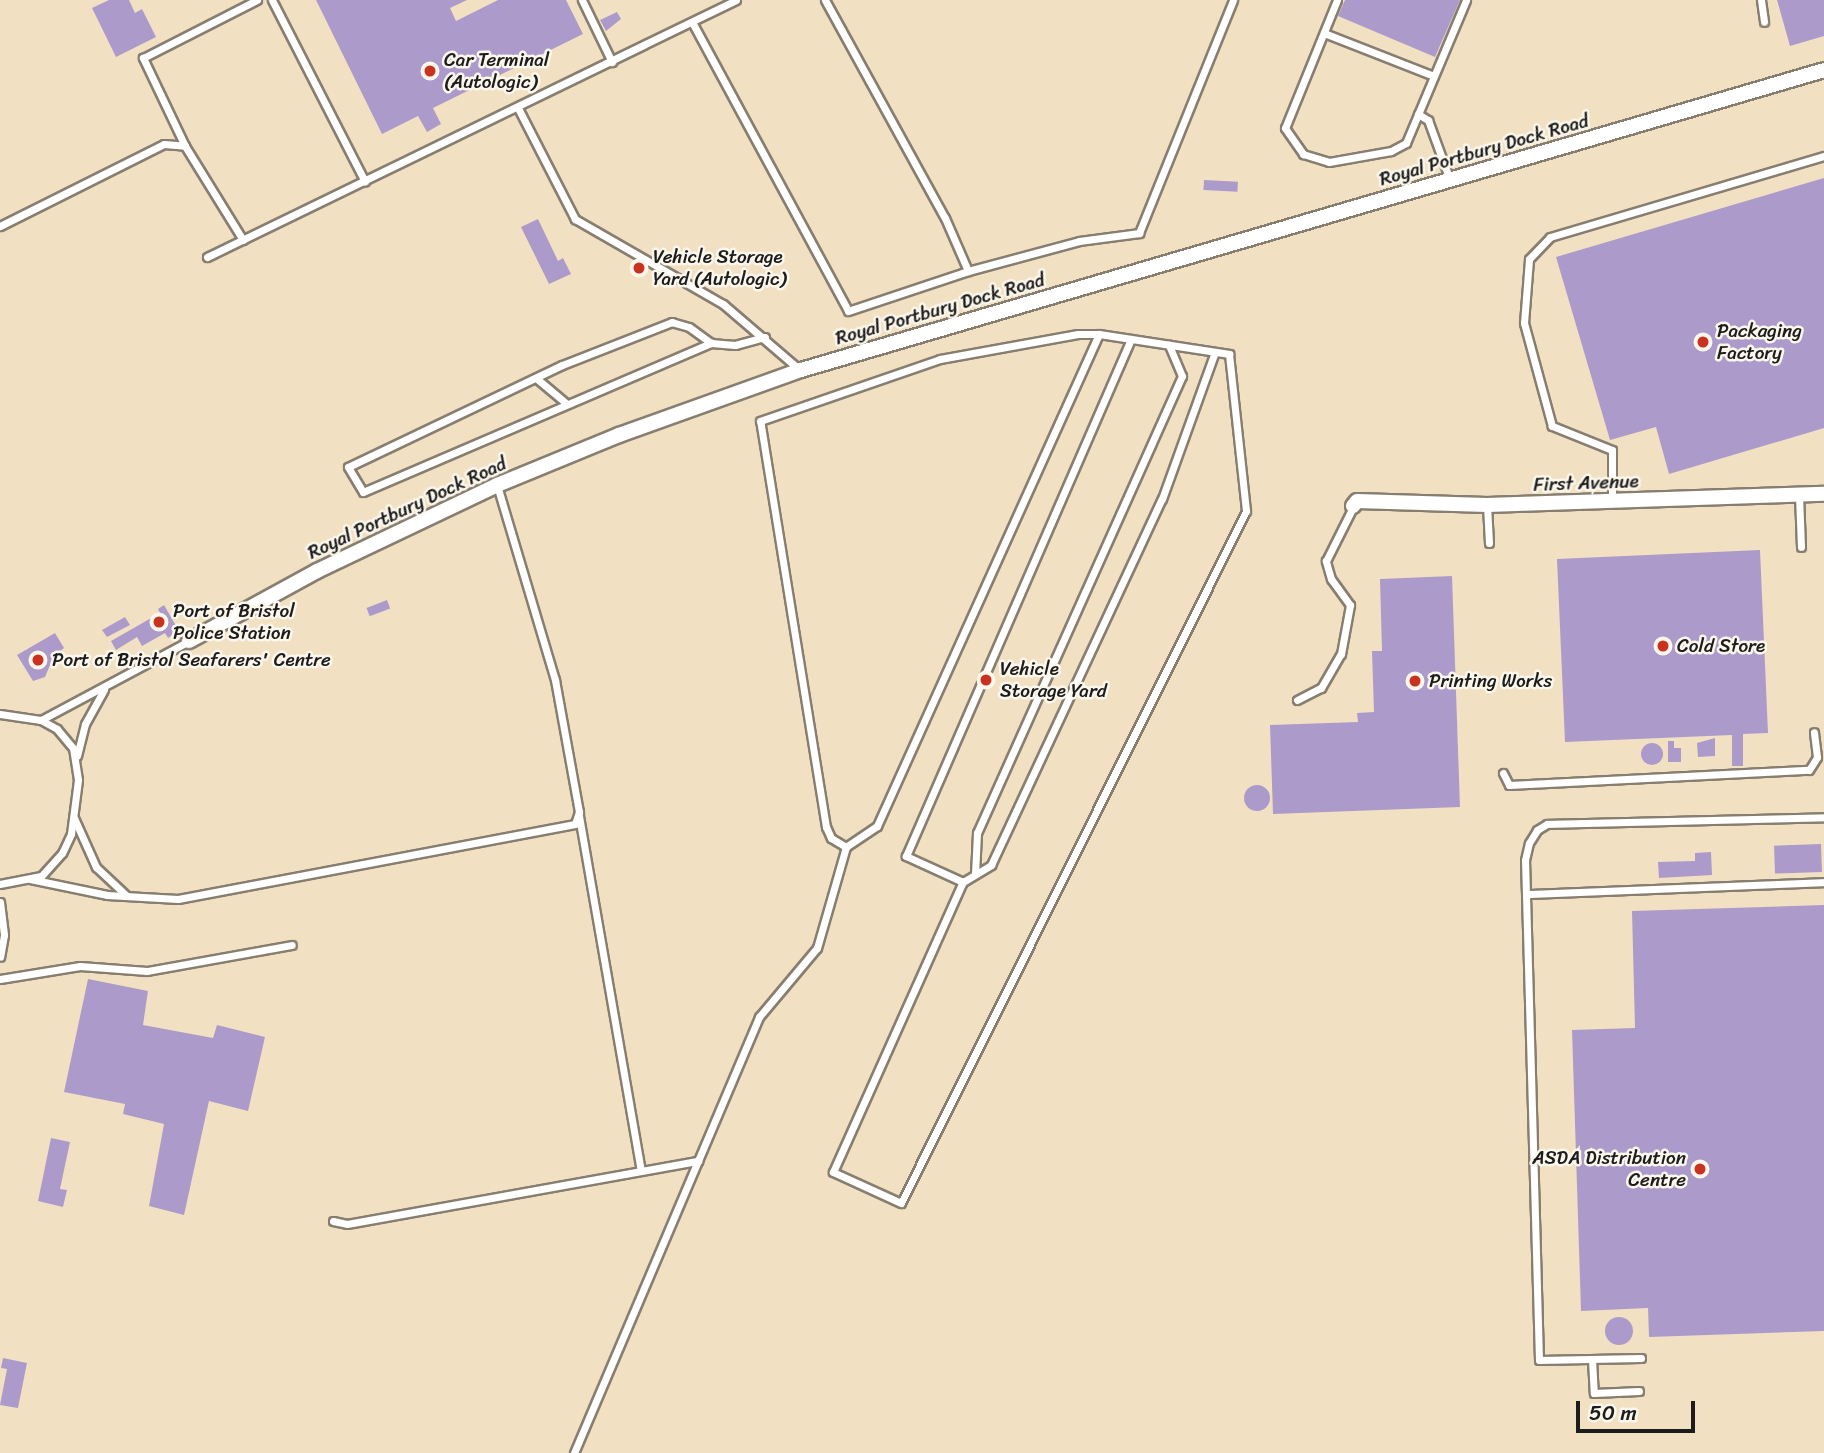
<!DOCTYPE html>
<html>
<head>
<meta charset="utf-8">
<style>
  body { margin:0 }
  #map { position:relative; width:1824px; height:1453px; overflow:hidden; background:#f2e0c3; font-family:Sriracha,sans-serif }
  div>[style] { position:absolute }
  .building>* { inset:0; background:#ac9bca; transform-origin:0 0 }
  .round { border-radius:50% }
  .roads { filter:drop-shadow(2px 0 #877e70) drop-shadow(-2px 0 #877e70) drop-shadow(0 2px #877e70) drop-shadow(0 -2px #877e70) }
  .service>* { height:7px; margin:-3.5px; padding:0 3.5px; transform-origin:3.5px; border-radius:3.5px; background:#fff }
  .minor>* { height:14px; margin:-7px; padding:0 7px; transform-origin:7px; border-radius:7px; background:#fff }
  .dots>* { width:19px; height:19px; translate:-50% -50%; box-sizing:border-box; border:4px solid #fbf7ec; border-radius:50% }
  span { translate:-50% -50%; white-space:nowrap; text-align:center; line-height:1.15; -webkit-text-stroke:5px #fbf7ec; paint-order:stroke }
  .poi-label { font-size:19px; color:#1c1c1c }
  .left { translate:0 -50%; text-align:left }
  .right { translate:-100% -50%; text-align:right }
  .street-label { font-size:19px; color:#1c1c1c }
  .scale { position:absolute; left:1576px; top:1401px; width:119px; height:32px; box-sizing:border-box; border:4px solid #1c1c1c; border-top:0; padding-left:9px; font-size:21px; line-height:24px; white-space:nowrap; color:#1c1c1c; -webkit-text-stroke:5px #fbf7ec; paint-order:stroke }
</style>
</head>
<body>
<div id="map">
  <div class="building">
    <div style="clip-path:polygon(109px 0,129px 0,135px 13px,142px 9px,156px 37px,116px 57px,92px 8px)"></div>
    <div style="clip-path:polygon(316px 0,467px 0,450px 8px,456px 21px,498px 0,566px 0,583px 34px,433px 108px,441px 124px,427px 132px,418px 116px,382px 134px)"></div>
    <div style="clip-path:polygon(1345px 0,1460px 0,1435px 57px,1338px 16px)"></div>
    <div style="clip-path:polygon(1777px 0,1824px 0,1824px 36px,1790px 46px)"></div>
    <div style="clip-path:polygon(617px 12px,621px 19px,606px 31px,600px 20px)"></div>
    <div style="clip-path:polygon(1824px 178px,1824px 428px,1669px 474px,1656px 427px,1610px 440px,1556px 257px)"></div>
    <div style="left:1204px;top:180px;width:34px;height:10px;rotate:3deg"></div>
    <div style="clip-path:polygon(538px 219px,558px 261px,563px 258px,571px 274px,549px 284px,521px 227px)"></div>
    <div style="clip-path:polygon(1760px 550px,1768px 733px,1743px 734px,1743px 766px,1732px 766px,1732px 735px,1565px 742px,1557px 559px)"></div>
    <div style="clip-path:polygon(1452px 576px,1460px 807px,1273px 814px,1270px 725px,1358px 722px,1357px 713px,1374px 712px,1372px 651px,1382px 651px,1380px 579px)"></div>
    <div style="left:387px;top:600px;width:9px;height:22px;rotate:69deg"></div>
    <div style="clip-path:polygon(164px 605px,179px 631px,168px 638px,165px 633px,142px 646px,137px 637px,116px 650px,111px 641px,160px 613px,158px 609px)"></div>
    <div style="clip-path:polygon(125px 617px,130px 625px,107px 637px,102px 630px)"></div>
    <div style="clip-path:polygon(55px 633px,64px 648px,60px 651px,63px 656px,50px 665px,45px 677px,33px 681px,17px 655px)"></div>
    <div style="clip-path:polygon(1715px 738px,1715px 756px,1698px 757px,1697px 743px)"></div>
    <div style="clip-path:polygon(1668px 741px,1674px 741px,1674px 748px,1681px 748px,1681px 762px,1668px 762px)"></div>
    <div class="round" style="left:1641px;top:743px;width:22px;height:22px"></div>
    <div class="round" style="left:1244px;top:785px;width:26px;height:26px"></div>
    <div style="left:1821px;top:844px;width:28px;height:47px;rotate:88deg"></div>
    <div style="clip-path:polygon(1711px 852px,1712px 875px,1659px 878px,1658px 862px,1695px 861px,1695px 853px)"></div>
    <div style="clip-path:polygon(1824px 905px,1824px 1331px,1649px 1337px,1648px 1308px,1581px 1311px,1572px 1030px,1635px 1028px,1632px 911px)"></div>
    <div style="clip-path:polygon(88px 979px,148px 991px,143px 1025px,213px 1038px,217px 1025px,265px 1037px,248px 1111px,209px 1101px,184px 1215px,149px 1206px,164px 1124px,123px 1114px,125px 1104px,64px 1092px)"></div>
    <div style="clip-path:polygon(51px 1138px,70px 1142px,60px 1189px,67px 1190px,63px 1207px,38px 1201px)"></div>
    <div class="round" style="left:1605px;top:1317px;width:28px;height:28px"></div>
    <div style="clip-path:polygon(3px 1358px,27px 1363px,18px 1408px,0 1405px,7px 1369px,1px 1368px)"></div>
  </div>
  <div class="roads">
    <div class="service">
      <div style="left:272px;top:0;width:204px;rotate:62.9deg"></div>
      <div style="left:582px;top:0;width:69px;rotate:64.2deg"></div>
      <div style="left:825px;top:0;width:249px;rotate:61.2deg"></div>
      <div style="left:945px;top:218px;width:58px;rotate:66.5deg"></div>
      <div style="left:968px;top:271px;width:115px;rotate:-15.1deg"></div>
      <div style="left:1079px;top:241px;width:61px;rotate:-7.6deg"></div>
      <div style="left:1139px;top:233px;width:251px;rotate:-68deg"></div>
      <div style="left:1337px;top:0;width:138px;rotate:112.1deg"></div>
      <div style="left:1285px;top:128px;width:32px;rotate:55deg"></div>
      <div style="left:1303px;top:154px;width:27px;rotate:17deg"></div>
      <div style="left:1329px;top:162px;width:63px;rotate:-10.1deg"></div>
      <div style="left:1391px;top:151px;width:17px;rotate:-28deg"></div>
      <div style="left:1406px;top:143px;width:155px;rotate:-67.2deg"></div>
      <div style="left:1761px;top:0;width:22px;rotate:82deg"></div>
      <div style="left:692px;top:22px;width:328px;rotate:61.6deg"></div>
      <div style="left:848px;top:311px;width:126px;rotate:-18.4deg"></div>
      <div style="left:1324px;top:33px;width:118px;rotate:21.4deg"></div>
      <div style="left:518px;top:108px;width:125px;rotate:62.8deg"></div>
      <div style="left:575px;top:219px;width:171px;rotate:29.9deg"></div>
      <div style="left:723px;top:304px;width:101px;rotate:40.6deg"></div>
      <div style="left:1418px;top:114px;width:12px;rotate:31deg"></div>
      <div style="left:1428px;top:120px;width:64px;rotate:69.9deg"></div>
      <div style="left:0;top:226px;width:183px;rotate:-26.6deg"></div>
      <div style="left:164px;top:144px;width:21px;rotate:5deg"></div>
      <div style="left:243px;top:240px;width:110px;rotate:-121.7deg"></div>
      <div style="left:185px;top:146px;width:98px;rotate:-115.5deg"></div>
      <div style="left:143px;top:58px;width:128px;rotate:-27deg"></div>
      <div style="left:207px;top:257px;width:588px;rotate:-25.91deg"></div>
      <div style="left:1078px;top:334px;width:21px"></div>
      <div style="left:1099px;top:334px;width:540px;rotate:114.29deg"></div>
      <div style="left:877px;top:826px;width:37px;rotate:146deg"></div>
      <div style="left:846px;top:847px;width:17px;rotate:-149deg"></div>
      <div style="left:831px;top:838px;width:12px;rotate:-114deg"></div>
      <div style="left:826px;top:827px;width:411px;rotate:-99.2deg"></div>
      <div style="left:760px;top:421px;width:190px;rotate:-19deg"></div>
      <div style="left:940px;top:359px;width:140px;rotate:-10.3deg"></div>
      <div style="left:1099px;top:334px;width:132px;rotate:8.7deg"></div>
      <div style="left:1229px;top:354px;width:158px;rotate:83.8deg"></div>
      <div style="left:1246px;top:511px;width:773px;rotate:116.5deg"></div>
      <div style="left:901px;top:1203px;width:75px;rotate:-155.5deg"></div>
      <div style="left:833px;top:1172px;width:318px;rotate:-65.9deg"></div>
      <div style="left:963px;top:882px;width:33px;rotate:-31deg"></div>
      <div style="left:991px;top:865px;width:404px;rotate:-65deg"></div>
      <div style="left:1162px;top:499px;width:156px;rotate:-70.2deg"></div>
      <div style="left:711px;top:343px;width:27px;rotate:-144deg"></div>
      <div style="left:689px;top:327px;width:18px;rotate:-164deg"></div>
      <div style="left:672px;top:322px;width:118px;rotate:158.6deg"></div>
      <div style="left:562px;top:365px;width:237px;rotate:154.5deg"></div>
      <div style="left:348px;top:467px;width:29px;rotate:59deg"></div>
      <div style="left:363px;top:492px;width:379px;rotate:-23.2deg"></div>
      <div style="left:711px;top:343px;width:24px;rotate:5deg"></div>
      <div style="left:735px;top:345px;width:31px;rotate:-15deg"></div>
      <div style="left:536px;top:378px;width:38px;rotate:40deg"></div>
      <div style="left:1799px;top:495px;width:52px;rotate:87.8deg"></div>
      <div style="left:1612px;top:500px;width:50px;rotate:-90deg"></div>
      <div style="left:1612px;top:450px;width:65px;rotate:-158.2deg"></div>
      <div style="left:1552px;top:426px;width:107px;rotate:-105.2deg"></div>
      <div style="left:1524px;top:323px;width:64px;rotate:-85.5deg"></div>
      <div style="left:1529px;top:259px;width:30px;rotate:-46deg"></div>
      <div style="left:1550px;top:237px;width:286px;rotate:-16.5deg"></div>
      <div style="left:1487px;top:505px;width:38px;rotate:87deg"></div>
      <div style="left:1297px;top:700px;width:27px;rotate:-27deg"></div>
      <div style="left:1321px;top:688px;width:39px;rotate:-60deg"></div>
      <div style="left:1341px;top:654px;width:50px;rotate:-79.6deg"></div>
      <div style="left:1350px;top:605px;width:32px;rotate:-126deg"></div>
      <div style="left:1331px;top:579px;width:19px;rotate:-106deg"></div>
      <div style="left:1326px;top:561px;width:60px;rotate:-63.4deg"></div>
      <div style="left:0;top:714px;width:41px;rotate:8.3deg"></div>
      <div style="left:41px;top:720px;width:18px;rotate:29deg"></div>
      <div style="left:57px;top:729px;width:25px;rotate:50deg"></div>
      <div style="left:73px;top:748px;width:32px;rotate:81deg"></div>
      <div style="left:78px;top:780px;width:54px;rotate:97.4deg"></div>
      <div style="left:71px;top:834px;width:21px;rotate:115deg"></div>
      <div style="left:62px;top:853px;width:31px;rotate:132deg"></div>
      <div style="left:41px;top:876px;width:42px;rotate:169deg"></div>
      <div style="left:41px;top:720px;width:168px;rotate:-28.1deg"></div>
      <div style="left:77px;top:756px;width:33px;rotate:-76deg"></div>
      <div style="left:85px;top:724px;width:39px;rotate:-61deg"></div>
      <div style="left:1503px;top:773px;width:13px;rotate:63deg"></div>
      <div style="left:1509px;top:785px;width:300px;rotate:-2.9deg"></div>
      <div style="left:1809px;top:770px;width:15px;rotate:-58deg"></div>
      <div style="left:1817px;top:757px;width:25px;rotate:-97deg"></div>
      <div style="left:579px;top:816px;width:360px;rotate:80.1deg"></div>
      <div style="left:74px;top:818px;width:54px;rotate:65.8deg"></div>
      <div style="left:96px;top:867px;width:42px;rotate:43.1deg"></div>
      <div style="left:975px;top:874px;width:41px;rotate:-87.2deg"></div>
      <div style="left:977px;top:833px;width:501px;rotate:-65.84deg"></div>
      <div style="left:1182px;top:376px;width:34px;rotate:-113deg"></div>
      <div style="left:30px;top:879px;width:79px;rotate:11.7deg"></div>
      <div style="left:107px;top:895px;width:71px;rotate:3.2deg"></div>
      <div style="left:178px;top:899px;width:404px;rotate:-10.7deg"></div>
      <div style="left:575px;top:824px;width:13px;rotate:-72deg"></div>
      <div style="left:579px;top:812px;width:134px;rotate:-100.3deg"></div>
      <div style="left:555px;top:680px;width:203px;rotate:-106.6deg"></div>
      <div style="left:963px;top:882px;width:63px;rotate:-155.5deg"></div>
      <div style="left:906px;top:856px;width:564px;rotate:-66.48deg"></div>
      <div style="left:1527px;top:894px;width:297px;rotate:-2.3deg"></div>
      <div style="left:0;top:902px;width:33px;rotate:83deg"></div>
      <div style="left:4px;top:935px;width:22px;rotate:100deg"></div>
      <div style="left:0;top:979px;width:81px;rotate:-9.2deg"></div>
      <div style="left:80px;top:966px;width:67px;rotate:4.3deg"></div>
      <div style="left:147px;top:971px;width:147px;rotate:-10.2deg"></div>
      <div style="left:333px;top:1221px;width:14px;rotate:12deg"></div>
      <div style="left:347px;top:1224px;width:357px;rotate:-10.2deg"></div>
      <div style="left:1641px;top:1358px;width:102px;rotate:178.9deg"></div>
      <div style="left:1539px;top:1360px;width:500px;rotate:-91.6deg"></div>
      <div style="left:1525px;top:860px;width:17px;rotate:-77deg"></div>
      <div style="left:1529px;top:843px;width:15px;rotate:-58deg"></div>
      <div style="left:1537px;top:830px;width:12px;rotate:-31deg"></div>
      <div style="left:1547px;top:824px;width:277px;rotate:-1.4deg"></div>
      <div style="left:1592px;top:1359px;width:34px;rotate:87deg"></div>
      <div style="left:1594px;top:1393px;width:45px;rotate:-2.5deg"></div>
      <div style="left:574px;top:1453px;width:474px;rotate:-67deg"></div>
      <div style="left:759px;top:1017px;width:90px;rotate:-50deg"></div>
      <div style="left:817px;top:948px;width:105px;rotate:-74deg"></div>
    </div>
    <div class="minor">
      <div style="left:1353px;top:506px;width:6px;rotate:-51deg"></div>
      <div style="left:1357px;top:501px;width:130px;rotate:1.8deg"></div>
      <div style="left:1487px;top:505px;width:337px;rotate:-1.9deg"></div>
      <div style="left:189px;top:641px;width:146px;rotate:-28.7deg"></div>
      <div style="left:317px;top:571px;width:199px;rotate:-25.5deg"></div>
      <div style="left:497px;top:485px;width:132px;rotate:-22.3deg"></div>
      <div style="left:619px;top:435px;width:193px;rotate:-19.7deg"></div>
      <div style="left:801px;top:370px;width:1066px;rotate:-16.34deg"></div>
    </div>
  </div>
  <div class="dots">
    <div style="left:430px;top:71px;background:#c8321e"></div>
    <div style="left:639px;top:268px;background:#c8321e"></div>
    <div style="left:1703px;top:342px;background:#c8321e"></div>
    <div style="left:159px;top:622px;background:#c8321e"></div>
    <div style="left:1663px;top:646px;background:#c8321e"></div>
    <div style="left:38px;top:660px;background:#c8321e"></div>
    <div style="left:986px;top:680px;background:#c8321e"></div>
    <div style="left:1415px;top:681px;background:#c8321e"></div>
    <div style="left:1700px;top:1169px;background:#c8321e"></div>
  </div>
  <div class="poi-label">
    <span class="left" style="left:444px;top:71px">Car Terminal<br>(Autologic)</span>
    <span class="left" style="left:653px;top:268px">Vehicle Storage<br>Yard (Autologic)</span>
    <span class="left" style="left:1717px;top:342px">Packaging<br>Factory</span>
    <span class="left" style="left:173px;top:622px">Port of Bristol<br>Police Station</span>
    <span class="left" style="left:1677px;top:646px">Cold Store</span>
    <span class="left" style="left:52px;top:660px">Port of Bristol Seafarers' Centre</span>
    <span class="left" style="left:1000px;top:680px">Vehicle<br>Storage Yard</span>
    <span class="left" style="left:1429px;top:681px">Printing Works</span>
    <span class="right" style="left:1686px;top:1169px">ASDA Distribution<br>Centre</span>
  </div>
  <div class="street-label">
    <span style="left:1484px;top:150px;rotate:-16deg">Royal Portbury Dock Road</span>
    <span style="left:940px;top:309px;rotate:-16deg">Royal Portbury Dock Road</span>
    <span style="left:1586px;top:483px;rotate:-2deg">First Avenue</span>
    <span style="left:407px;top:508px;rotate:-25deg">Royal Portbury Dock Road</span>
  </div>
  <div class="scale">50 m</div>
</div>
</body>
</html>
